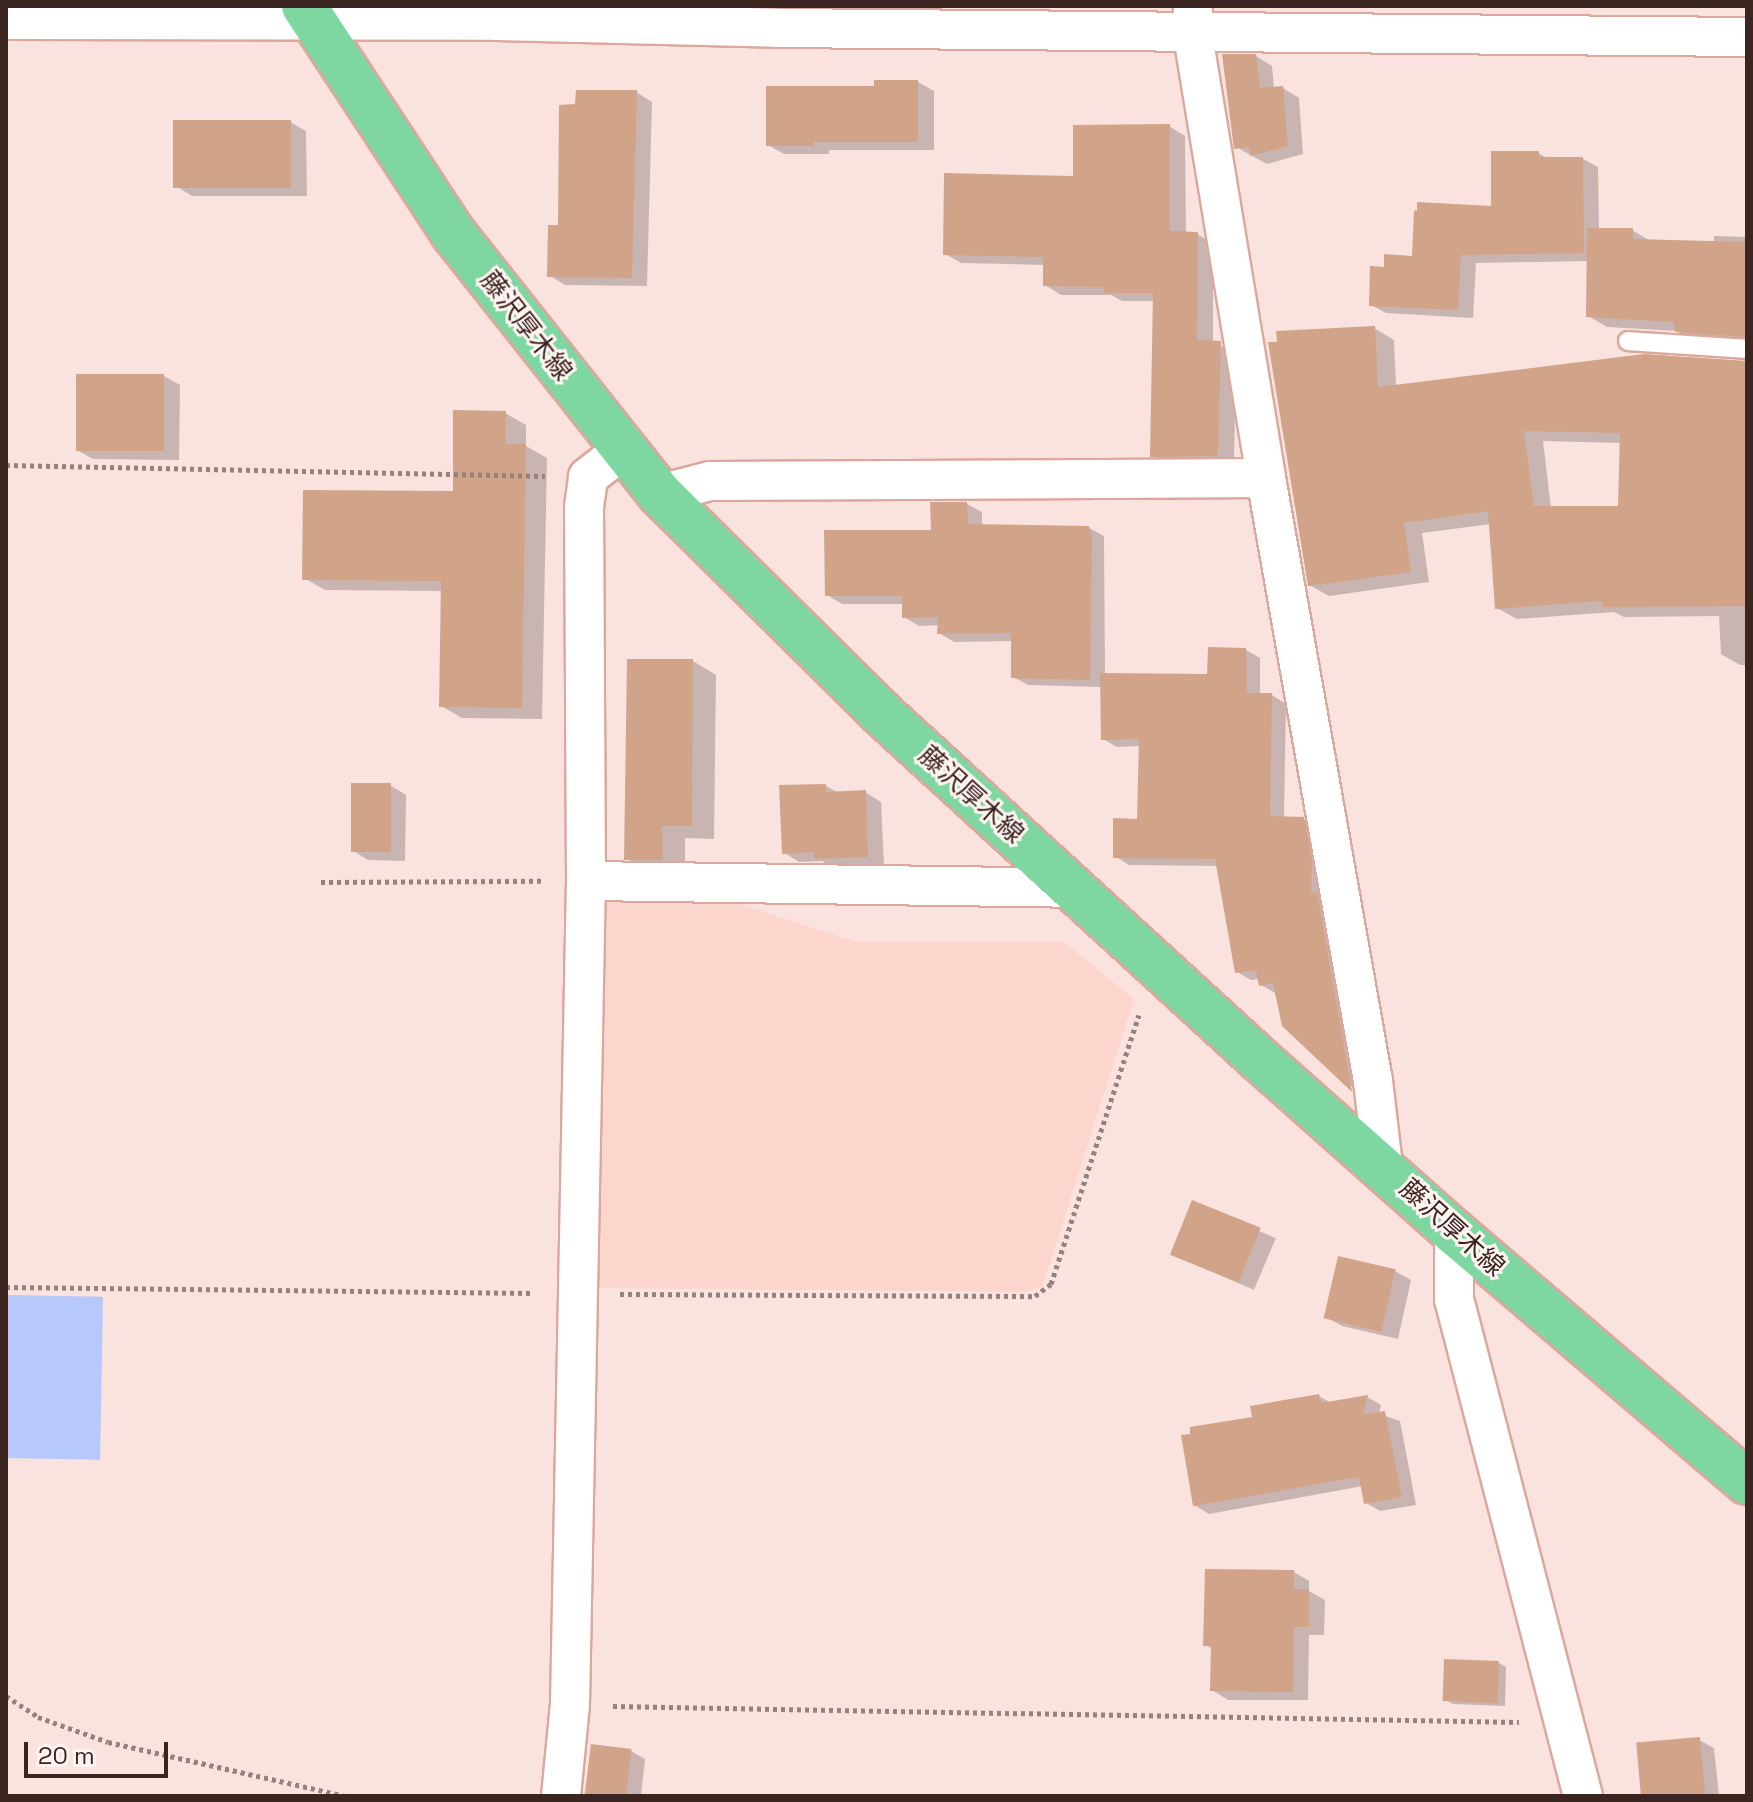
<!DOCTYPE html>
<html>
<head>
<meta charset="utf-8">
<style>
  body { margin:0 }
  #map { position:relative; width:1753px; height:1802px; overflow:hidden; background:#fae3de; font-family:"Space Grotesk","Noto Sans JP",sans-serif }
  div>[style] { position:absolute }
  .built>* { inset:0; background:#fcd5cd }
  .green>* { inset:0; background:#b7c8fb; transform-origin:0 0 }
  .shadow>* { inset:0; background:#0003; transform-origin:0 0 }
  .building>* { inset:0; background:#d1a389; transform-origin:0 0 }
  .path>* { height:5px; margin-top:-2.5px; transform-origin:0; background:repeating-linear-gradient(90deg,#97817c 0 4px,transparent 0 8px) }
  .roads { filter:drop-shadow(2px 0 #dca79c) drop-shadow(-2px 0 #dca79c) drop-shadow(0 2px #dca79c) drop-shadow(0 -2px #dca79c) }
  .lane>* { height:18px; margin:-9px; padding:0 9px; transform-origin:9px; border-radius:9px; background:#fff }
  .street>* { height:38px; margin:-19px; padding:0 19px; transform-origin:19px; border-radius:19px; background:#fff }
  .primary>* { height:44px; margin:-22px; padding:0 22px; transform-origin:22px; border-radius:22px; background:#7ed7a0 }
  span { translate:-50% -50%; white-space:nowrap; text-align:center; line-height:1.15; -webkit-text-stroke:6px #fff3f1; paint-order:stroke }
  .street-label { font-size:26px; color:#3a2521 }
  .frame { position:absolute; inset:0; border:8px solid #3a2521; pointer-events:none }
  .scale { position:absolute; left:24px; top:1742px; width:144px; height:36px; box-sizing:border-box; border:4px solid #3a2521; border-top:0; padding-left:10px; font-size:24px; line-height:28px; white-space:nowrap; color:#3a2521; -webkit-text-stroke:6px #fff3f1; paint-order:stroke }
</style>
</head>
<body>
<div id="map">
  <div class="built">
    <div style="clip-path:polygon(607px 894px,717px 897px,856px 942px,1064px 942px,1134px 999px,1043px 1285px,1028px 1292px,598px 1288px,594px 1284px,601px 902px)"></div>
  </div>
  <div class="green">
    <div style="left:6px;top:1295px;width:97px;height:163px;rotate:1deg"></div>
  </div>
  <div class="shadow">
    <div style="clip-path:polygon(1256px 56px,1272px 66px,1274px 89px,1283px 88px,1299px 98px,1303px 154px,1267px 164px,1236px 147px)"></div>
    <div style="clip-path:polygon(918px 82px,934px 91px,934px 150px,829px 150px,829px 154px,784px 154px,768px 145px,876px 88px)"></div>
    <div style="clip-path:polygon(636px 92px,652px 102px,647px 286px,565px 285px,549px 275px,560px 227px)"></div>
    <div style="clip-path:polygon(290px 122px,306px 131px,307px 196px,192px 196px,176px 186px)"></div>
    <div style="clip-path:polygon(1169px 126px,1185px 136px,1186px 233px,1197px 234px,1213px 243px,1213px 343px,1236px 352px,1234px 464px,1168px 465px,1152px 455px,1155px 301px,1122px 301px,1111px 295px,1061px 295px,1045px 285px,1045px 265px,961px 263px,945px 254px)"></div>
    <div style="clip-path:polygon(1538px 153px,1549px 159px,1583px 159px,1598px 167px,1599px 230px,1632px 230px,1652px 242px,1714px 243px,1714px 236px,1747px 237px,1747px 346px,1696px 342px,1677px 331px,1607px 327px,1588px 316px,1589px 261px,1476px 263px,1473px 318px,1386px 313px,1371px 305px,1386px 269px,1414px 258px,1493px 208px)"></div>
    <div style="clip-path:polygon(evenodd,1374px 328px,1394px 340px,1396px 386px,1747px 362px,1747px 665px,1740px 665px,1721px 654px,1719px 616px,1624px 617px,1614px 612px,1517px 619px,1497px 608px,1491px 524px,1422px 533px,1429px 582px,1329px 596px,1309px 585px,1374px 328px,1543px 441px,1622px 443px,1620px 508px,1551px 508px,1543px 441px)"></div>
    <div style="clip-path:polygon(164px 376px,180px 385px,179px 460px,93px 459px,77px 450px)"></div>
    <div style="clip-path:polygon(505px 413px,526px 425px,526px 446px,547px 458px,542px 719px,462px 718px,441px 706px,443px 591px,325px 590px,304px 578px,455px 493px)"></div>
    <div style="clip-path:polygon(967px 504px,982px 512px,982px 526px,1089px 528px,1104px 536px,1105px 675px,1209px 676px,1246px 650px,1260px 658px,1260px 695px,1272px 695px,1286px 704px,1284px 818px,1303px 819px,1318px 827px,1365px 1098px,1284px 1025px,1275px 993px,1261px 985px,1260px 979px,1251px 980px,1237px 972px,1218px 866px,1129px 865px,1115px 856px,1139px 821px,1141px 746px,1117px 747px,1103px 739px,1102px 687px,1028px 685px,1013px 677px,1013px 641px,954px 642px,939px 633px,940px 625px,919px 626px,904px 617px,904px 604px,842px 604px,827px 595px,933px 531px)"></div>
    <div style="clip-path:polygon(693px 661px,716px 675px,714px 839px,685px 838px,685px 872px,649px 872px,626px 858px)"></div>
    <div style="clip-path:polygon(390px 785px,406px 795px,405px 861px,368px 860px,352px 850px)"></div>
    <div style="clip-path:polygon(826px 786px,839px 793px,865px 792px,881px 802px,884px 865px,832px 867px,822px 861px,799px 862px,783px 852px)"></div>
    <div style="left:1193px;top:1203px;width:90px;height:56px;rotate:23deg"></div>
    <div style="clip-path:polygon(1395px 1271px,1411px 1280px,1398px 1339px,1342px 1326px,1326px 1317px)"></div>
    <div style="clip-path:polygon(1319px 1396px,1331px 1403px,1367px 1397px,1381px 1405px,1379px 1414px,1400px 1421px,1416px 1505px,1380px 1511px,1366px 1503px,1363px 1486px,1209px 1514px,1194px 1505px,1254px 1419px)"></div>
    <div style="clip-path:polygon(1294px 1572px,1309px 1581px,1309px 1591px,1325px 1600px,1324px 1635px,1309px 1635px,1308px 1700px,1228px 1700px,1212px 1690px,1213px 1649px,1205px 1645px)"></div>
    <div style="clip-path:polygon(1499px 1663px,1506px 1667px,1505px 1706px,1453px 1704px,1446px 1700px)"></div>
    <div style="clip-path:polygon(1699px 1740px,1714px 1748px,1719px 1796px,1643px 1796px,1638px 1745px)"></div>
    <div style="clip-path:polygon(631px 1751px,645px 1759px,641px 1796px,587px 1796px)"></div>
  </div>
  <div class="building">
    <div style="clip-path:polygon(1222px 54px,1256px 54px,1260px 88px,1283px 86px,1288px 146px,1250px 156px,1249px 147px,1234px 149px)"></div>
    <div style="clip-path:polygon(874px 80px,918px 80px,918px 142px,814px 142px,814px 146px,766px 146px,766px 86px,874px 86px)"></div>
    <div style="clip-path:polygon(576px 90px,637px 90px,632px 278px,547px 277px,548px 225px,558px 225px,559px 105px,575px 104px)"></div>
    <div style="left:173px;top:120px;width:118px;height:68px"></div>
    <div style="clip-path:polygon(1170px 124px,1170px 231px,1198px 232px,1197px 340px,1221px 341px,1218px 456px,1150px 457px,1153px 293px,1104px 293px,1104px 287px,1043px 286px,1043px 257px,943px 255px,944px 173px,1073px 176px,1073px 125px)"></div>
    <div style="clip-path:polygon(1491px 151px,1539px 151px,1539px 157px,1583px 157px,1584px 253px,1461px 255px,1458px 310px,1369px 306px,1370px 266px,1384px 267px,1384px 254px,1412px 256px,1414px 210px,1417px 211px,1417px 202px,1491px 206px)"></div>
    <div style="clip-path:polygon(1587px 228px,1633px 228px,1633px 239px,1747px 242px,1747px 337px,1675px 332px,1674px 322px,1586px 317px)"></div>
    <div style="clip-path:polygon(evenodd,1375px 326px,1378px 387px,1644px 354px,1747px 361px,1747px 606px,1602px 607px,1602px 601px,1495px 609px,1488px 511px,1404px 523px,1411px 572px,1308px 586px,1268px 342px,1277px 342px,1276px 331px,1375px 326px,1524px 431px,1620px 433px,1618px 506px,1534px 506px,1524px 431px)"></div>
    <div style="left:76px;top:374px;width:88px;height:77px"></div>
    <div style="clip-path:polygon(453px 410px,506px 411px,506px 444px,526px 444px,522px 708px,439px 707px,441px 581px,302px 580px,303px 490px,453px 491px)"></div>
    <div style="clip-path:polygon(930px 502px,967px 502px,968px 524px,1089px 526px,1092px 538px,1090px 680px,1011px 678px,1011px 633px,937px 634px,938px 617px,902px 618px,902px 596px,825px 596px,824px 530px,931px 530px)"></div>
    <div style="clip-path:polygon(1208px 647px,1246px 648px,1247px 693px,1272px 693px,1270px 816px,1304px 817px,1312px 862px,1311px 893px,1317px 892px,1352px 1092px,1282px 1026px,1273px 983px,1259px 986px,1256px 970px,1235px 973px,1215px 859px,1113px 858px,1113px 818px,1137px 819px,1139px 739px,1101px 740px,1100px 673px,1207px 674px)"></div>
    <div style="clip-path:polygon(627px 659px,693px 659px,692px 826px,662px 826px,663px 860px,624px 860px)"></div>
    <div style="left:351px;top:783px;width:40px;height:69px"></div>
    <div style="clip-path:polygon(826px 784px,826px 792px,866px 790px,868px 857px,814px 859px,814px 852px,782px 854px,779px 785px)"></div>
    <div style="left:1192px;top:1200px;width:74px;height:59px;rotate:22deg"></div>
    <div style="left:1338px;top:1256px;width:59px;height:64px;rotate:13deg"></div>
    <div style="clip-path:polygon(1319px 1394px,1321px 1403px,1368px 1395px,1363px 1414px,1385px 1411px,1402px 1497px,1364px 1504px,1359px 1477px,1193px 1506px,1181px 1435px,1190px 1434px,1190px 1427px,1252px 1417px,1250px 1406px)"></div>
    <div style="clip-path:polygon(1205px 1569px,1294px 1570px,1294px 1589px,1309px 1589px,1309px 1627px,1294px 1627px,1293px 1692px,1210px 1691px,1211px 1646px,1203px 1646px)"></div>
    <div style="left:1444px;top:1659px;width:55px;height:42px;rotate:2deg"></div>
    <div style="left:1700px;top:1737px;width:57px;height:64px;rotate:85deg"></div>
    <div style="left:591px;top:1744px;width:41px;height:52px;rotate:7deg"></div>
  </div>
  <div class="path">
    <div style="left:6px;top:465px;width:539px;rotate:1.17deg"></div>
    <div style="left:321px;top:882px;width:220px;rotate:-0.3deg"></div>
    <div style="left:6px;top:1287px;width:528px;rotate:0.65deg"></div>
    <div style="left:620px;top:1294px;width:415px;rotate:0.3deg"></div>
    <div style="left:1035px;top:1296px;width:20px;rotate:-37deg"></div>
    <div style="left:1051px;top:1284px;width:283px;rotate:-71.9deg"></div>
    <div style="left:6px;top:1696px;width:38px;rotate:33deg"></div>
    <div style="left:38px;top:1717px;width:74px;rotate:19.7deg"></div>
    <div style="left:108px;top:1742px;width:243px;rotate:12.8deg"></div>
    <div style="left:613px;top:1706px;width:906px;rotate:1.01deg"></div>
  </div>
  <div class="roads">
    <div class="lane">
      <div style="left:1628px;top:341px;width:119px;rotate:3.8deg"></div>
    </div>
    <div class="street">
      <div style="left:1193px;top:6px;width:24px;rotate:92deg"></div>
      <div style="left:1192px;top:30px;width:454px;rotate:80.6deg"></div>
      <div style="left:1266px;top:478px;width:612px;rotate:79.94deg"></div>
      <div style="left:1373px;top:1081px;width:86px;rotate:83.3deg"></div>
      <div style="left:6px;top:20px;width:491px;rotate:0.1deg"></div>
      <div style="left:497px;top:21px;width:280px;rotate:1.4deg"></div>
      <div style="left:777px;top:28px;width:970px;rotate:0.53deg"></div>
      <div style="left:660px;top:494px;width:52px;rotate:-14.6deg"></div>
      <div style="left:710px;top:481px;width:556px;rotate:-0.31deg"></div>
      <div style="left:586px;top:881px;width:487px;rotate:0.8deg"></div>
      <div style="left:1454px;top:1232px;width:67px;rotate:90deg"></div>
      <div style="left:1454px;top:1299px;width:513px;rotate:75.45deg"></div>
      <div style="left:561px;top:1796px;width:91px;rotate:-84.4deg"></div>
      <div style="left:570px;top:1705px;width:824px;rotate:-88.89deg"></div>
      <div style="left:586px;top:881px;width:374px;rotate:-90.3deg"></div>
      <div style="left:584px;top:507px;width:30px;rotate:-82deg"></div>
      <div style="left:588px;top:477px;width:46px;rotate:-37.9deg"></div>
    </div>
    <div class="primary">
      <div style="left:304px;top:6px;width:272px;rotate:56.7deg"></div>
      <div style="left:453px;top:233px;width:333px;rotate:51.6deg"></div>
      <div style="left:660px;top:494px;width:310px;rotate:44.7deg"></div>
      <div style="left:880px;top:712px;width:514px;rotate:42.48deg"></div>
      <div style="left:1259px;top:1059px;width:261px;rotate:41.6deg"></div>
      <div style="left:1454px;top:1232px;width:385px;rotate:40.5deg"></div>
    </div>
  </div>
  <div class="street-label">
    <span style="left:526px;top:326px;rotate:52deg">藤沢厚木線</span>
    <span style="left:971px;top:795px;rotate:42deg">藤沢厚木線</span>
    <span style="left:1452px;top:1228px;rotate:42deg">藤沢厚木線</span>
  </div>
  <div class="frame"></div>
  <div class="scale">20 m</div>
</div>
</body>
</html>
